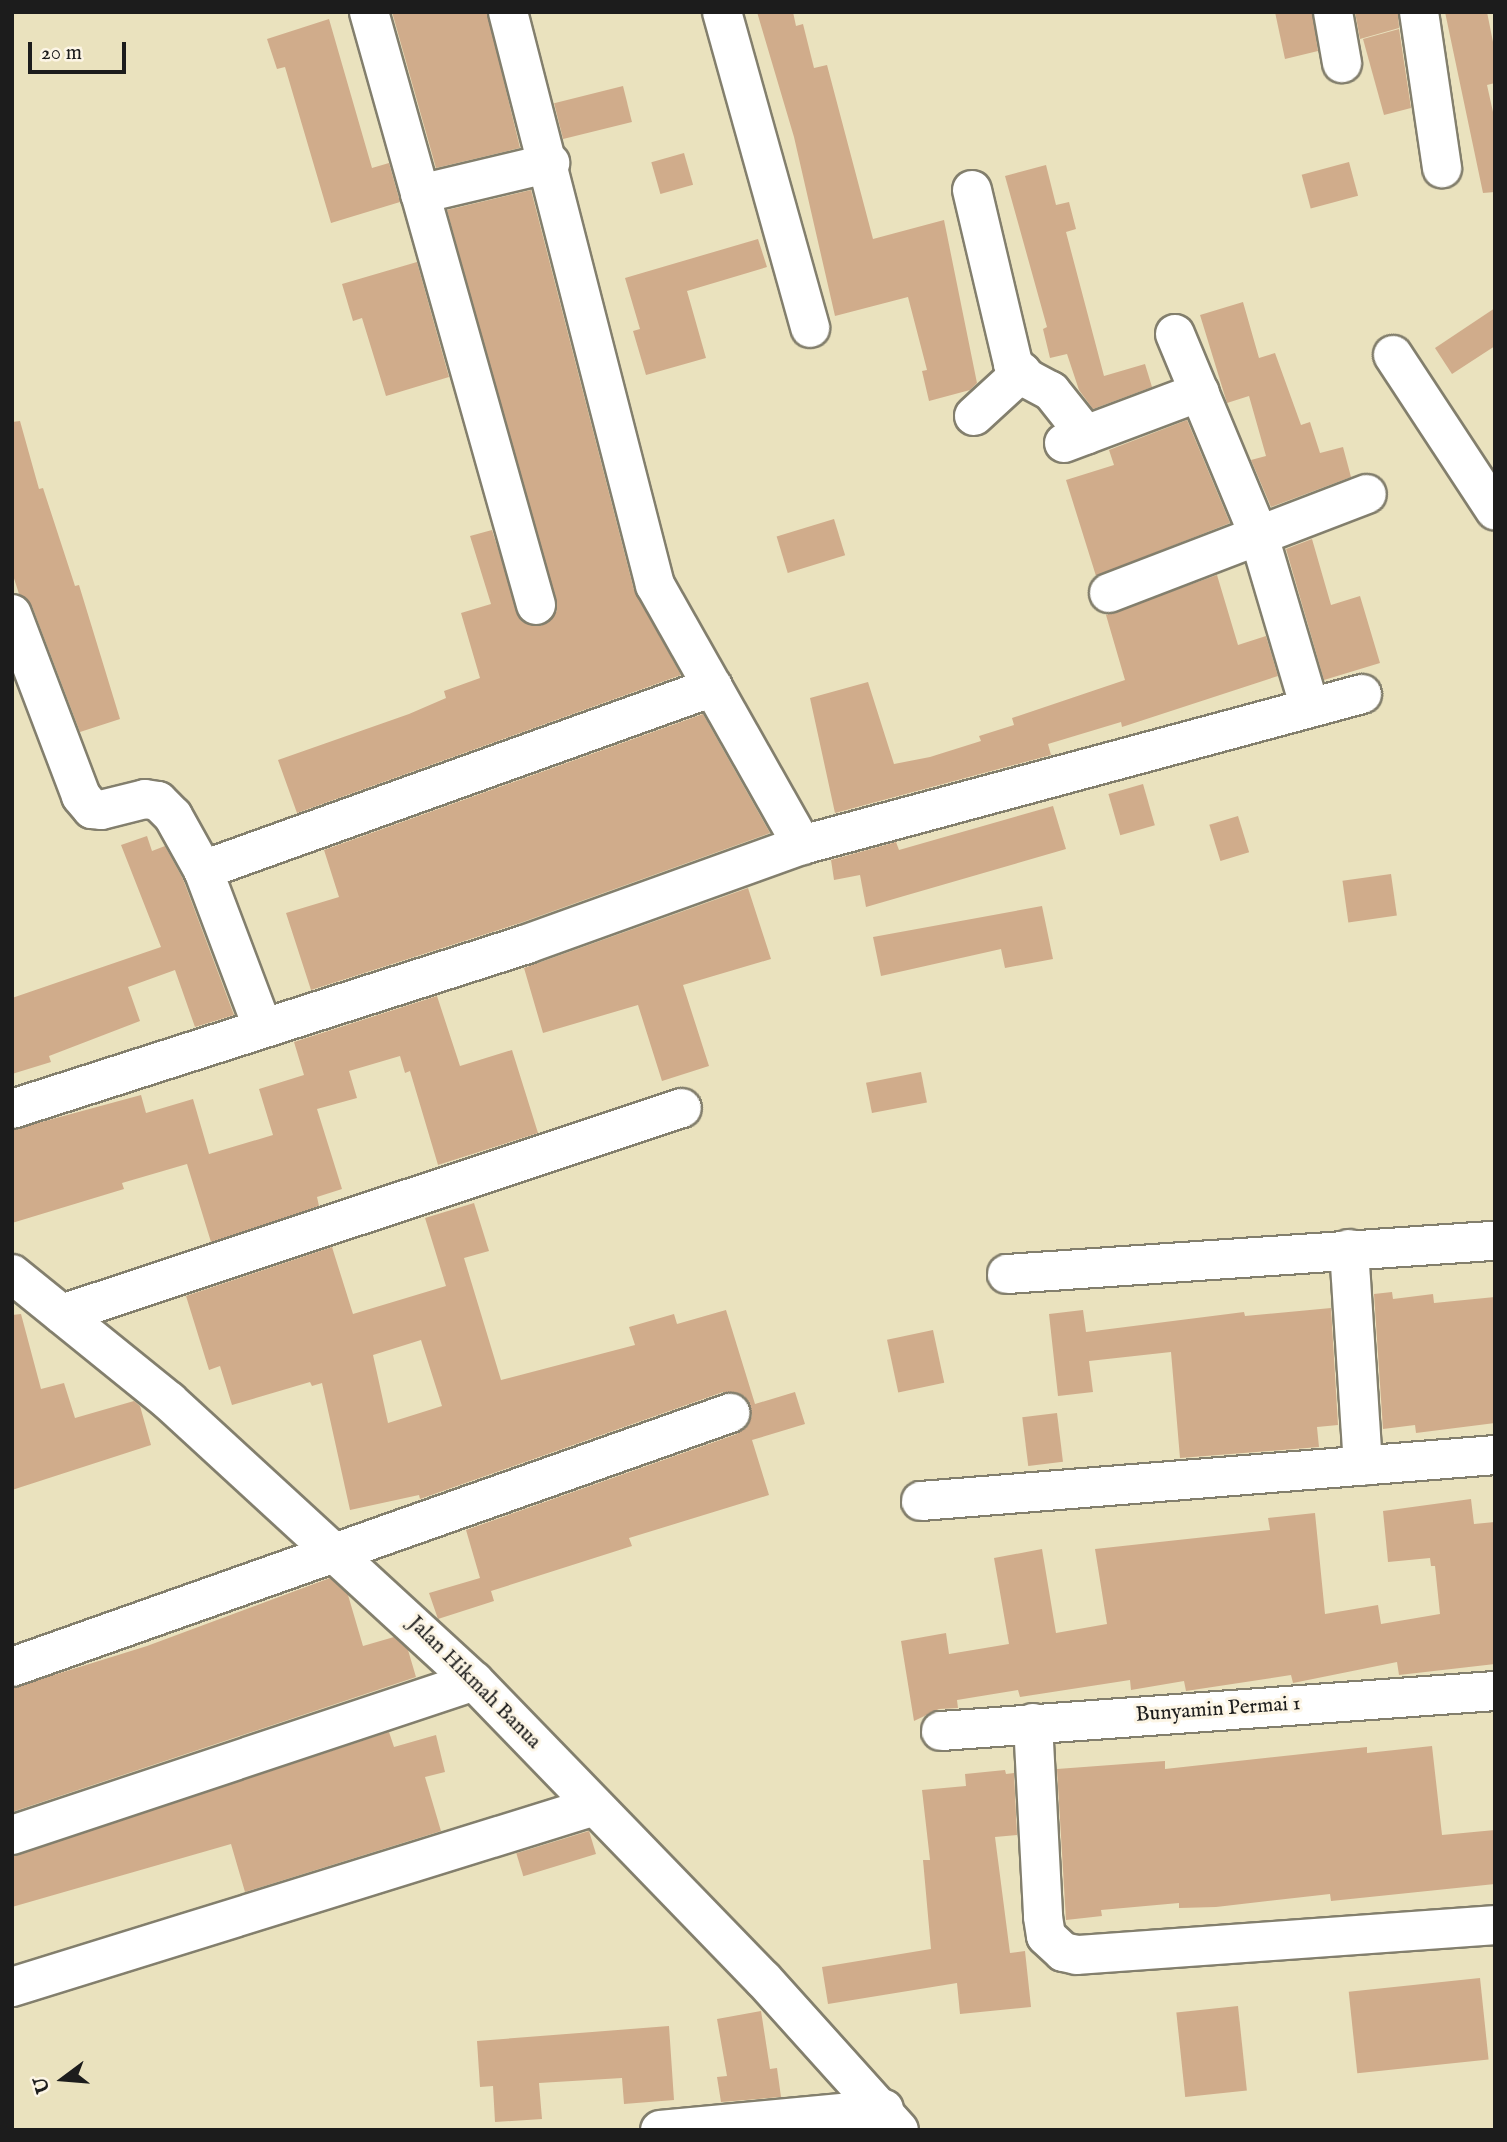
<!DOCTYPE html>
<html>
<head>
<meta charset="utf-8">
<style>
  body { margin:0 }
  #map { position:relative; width:1507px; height:2142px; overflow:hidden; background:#eae2be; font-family:"IM FELL English",serif }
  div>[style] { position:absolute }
  .building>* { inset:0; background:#d0ac8b; transform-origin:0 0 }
  .roads { filter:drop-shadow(2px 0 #837f6d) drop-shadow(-2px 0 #837f6d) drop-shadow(0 2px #837f6d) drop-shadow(0 -2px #837f6d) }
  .minor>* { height:38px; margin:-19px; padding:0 19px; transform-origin:19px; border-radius:19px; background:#fff }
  span { translate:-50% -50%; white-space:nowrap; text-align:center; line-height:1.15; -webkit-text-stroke:6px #fcf5e5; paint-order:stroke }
  .street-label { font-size:21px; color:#1c1c1c }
  .frame { position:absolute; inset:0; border:14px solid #1c1c1c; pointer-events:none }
  .north { position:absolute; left:28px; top:2044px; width:70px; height:70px; -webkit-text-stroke:5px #fcf5e5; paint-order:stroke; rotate:254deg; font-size:19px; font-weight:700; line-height:28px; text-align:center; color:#1c1c1c }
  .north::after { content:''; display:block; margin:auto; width:24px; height:32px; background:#1c1c1c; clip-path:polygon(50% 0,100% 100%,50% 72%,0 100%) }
  .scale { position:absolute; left:28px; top:42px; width:98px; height:32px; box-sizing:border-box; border:4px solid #1c1c1c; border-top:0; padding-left:9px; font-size:21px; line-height:24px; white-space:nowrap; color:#1c1c1c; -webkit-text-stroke:5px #fcf5e5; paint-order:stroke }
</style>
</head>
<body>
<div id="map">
  <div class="building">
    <div style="clip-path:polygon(392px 12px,487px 12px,520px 148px,436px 168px)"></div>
    <div style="clip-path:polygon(757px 12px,793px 12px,796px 26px,803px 24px,814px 68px,827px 65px,873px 239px,944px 220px,977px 383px,970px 390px,929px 401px,922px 371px,927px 370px,908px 297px,835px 316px,794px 137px)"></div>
    <div style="clip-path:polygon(1275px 12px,1312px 12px,1318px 51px,1285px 59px)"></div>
    <div style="clip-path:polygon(1355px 12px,1398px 12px,1399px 28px,1360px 39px)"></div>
    <div style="clip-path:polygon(1445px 12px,1487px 12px,1495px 52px,1495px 83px,1487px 85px,1495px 121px,1495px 192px,1483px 193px)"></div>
    <div style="clip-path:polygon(329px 19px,372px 168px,389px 163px,400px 202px,331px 223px,285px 67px,277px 69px,267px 39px)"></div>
    <div style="clip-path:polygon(1399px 29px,1411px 108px,1384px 115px,1363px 39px)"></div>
    <div style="left:623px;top:86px;width:37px;height:71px;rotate:76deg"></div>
    <div style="left:684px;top:153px;width:33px;height:34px;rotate:74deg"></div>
    <div style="left:1349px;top:162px;width:35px;height:49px;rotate:75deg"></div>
    <div style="clip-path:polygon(1046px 165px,1056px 205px,1069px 202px,1076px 229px,1066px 232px,1104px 376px,1145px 364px,1152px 387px,1093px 409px,1079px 390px,1067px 354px,1050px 358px,1043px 329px,1047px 327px,1005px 176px)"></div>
    <div style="clip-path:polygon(531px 190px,634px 590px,681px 675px,297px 813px,278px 760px,409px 714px,446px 698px,444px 691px,480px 678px,461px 613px,491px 604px,470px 536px,492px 530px,521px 621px,541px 626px,557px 611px,447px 210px)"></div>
    <div style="clip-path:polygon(758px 239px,767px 267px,687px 291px,706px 358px,646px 375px,633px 331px,640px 329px,625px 278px)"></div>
    <div style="clip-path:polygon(417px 262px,449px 377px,386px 396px,362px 318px,353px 321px,342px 284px)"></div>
    <div style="clip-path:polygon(1243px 302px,1259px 358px,1275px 353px,1301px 425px,1310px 422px,1320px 453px,1343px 447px,1351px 477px,1271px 507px,1251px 460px,1266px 456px,1249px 396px,1227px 403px,1200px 315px)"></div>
    <div style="clip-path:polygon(1495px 308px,1495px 346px,1452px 374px,1435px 348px)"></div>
    <div style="clip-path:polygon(1187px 420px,1230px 523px,1096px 576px,1066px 480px,1114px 465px,1109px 450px)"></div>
    <div style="clip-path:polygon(20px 421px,39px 489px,43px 488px,75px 586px,79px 585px,120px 719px,80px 732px,32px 606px,19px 594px,12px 572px,12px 422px)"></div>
    <div style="left:834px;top:519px;width:38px;height:60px;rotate:73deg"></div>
    <div style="clip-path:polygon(1312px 539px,1331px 605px,1360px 596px,1380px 663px,1324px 680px,1286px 549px)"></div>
    <div style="clip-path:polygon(1217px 575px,1238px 645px,1266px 636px,1278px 676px,1122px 727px,1121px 722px,1048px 744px,1051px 755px,835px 813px,810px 698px,868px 682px,894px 764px,930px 757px,981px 741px,979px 736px,1014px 725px,1012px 718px,1125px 680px,1106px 615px)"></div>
    <div style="clip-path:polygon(703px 714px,770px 833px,520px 923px,311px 990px,286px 913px,339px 897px,324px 850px)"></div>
    <div style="left:1143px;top:784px;width:43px;height:36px;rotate:74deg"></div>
    <div style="clip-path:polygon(1053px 806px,1066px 849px,866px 907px,860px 875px,834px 880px,831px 860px,896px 842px,899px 850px)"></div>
    <div style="left:1238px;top:816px;width:38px;height:30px;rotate:73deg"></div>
    <div style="clip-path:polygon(147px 836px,152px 851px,165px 846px,183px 879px,234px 1015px,195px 1027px,175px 970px,128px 987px,140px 1021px,49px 1056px,51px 1062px,12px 1074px,12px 998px,161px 947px,121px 845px)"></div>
    <div style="left:1391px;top:874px;width:42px;height:49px;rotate:82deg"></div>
    <div style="clip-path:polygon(748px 888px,771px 959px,683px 985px,709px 1066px,662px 1081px,638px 1005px,543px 1033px,524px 968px)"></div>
    <div style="clip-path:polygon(1042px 906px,1053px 959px,1005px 968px,1001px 949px,881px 976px,873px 937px)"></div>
    <div style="clip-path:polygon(437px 996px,460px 1066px,512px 1050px,538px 1133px,438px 1165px,410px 1071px,405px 1073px,400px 1056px,349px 1071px,357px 1098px,317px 1109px,342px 1189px,317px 1197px,319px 1206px,211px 1242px,187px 1164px,122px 1183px,124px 1189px,12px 1223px,12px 1130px,141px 1095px,146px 1113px,193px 1099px,209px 1154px,273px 1135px,259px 1089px,304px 1075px,294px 1042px)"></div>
    <div style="left:921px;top:1072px;width:31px;height:56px;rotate:79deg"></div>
    <div style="clip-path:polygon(evenodd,474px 1203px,489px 1251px,464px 1258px,501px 1380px,635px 1345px,629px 1327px,674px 1314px,677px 1324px,726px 1310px,755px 1404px,795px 1392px,805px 1424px,752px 1440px,769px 1495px,629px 1538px,632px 1546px,491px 1591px,494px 1601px,438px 1619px,429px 1593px,480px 1578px,466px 1530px,737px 1434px,752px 1416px,744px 1396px,723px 1392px,420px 1499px,419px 1495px,350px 1510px,322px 1383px,312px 1386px,310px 1382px,232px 1405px,220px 1366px,209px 1370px,186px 1296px,332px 1247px,353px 1314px,446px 1286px,425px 1218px,474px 1203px,421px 1340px,442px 1406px,388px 1423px,373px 1355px,421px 1340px)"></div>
    <div style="clip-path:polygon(1392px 1292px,1393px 1299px,1433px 1294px,1434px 1303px,1495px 1297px,1495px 1423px,1416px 1433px,1415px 1425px,1383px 1429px,1374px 1294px)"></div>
    <div style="clip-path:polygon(1331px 1308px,1338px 1425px,1317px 1427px,1319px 1447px,1180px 1458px,1171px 1352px,1089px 1361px,1093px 1392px,1058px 1396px,1049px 1314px,1083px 1310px,1086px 1332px,1244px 1312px,1245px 1316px)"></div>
    <div style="clip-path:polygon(21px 1314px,41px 1389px,64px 1383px,75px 1418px,134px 1401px,140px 1406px,151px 1445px,12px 1490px,12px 1315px)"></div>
    <div style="left:933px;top:1330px;width:54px;height:47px;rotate:78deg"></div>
    <div style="left:1057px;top:1413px;width:49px;height:35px;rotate:83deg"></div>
    <div style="clip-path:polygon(1471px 1499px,1474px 1524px,1495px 1522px,1495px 1664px,1399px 1675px,1397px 1662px,1293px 1683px,1291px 1675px,1186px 1691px,1184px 1681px,1131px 1690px,1130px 1680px,1020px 1697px,1018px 1690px,957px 1700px,958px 1708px,939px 1709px,914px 1721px,901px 1641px,946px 1633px,949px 1654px,1009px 1644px,994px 1558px,1042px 1549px,1056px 1633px,1107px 1624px,1095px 1549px,1270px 1530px,1268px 1518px,1315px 1513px,1325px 1614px,1378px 1605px,1381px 1624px,1440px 1614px,1435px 1566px,1431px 1566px,1430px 1558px,1388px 1562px,1383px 1511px)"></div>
    <div style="clip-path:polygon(330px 1578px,348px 1595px,363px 1646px,394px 1637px,408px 1650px,416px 1677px,12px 1812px,12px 1688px,147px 1646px)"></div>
    <div style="clip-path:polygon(389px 1732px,394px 1747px,436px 1735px,445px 1772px,425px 1777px,441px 1831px,245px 1892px,231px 1844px,12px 1907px,12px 1856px)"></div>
    <div style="clip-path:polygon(1432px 1746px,1442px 1835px,1495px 1830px,1495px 1884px,1331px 1901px,1330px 1894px,1216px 1907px,1179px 1908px,1179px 1903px,1101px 1910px,1102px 1916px,1066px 1920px,1057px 1769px,1165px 1761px,1165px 1769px,1367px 1747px,1367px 1753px)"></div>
    <div style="clip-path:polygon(1005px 1770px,1006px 1774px,1014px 1773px,1017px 1835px,995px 1837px,1010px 1953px,1025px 1951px,1031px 2007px,960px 2014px,957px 1983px,828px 2004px,822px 1967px,931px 1949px,923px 1860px,930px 1860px,922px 1790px,966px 1786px,965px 1774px)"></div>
    <div style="left:589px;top:1831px;width:24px;height:76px;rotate:73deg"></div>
    <div style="left:1480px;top:1978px;width:82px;height:132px;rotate:84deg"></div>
    <div style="left:1238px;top:2006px;width:85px;height:62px;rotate:84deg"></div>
    <div style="clip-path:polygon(761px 2011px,770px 2069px,777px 2068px,781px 2097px,721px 2102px,717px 2077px,727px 2076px,717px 2019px)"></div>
    <div style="clip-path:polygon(669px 2026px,674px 2100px,624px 2104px,622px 2078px,539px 2083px,542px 2119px,495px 2122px,493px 2086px,480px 2087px,477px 2041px)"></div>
  </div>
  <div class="roads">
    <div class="minor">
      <div style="left:369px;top:12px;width:616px;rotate:74.27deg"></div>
      <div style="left:508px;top:12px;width:592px;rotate:75.61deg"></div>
      <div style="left:655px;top:585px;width:299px;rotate:60.5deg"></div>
      <div style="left:722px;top:12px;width:328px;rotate:74.4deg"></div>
      <div style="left:1333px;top:12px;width:52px;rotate:80deg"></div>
      <div style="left:1419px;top:12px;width:158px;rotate:81.6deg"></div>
      <div style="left:972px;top:190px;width:179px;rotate:76.7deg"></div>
      <div style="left:1013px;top:364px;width:21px;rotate:45deg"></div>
      <div style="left:1028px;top:379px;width:26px;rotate:28deg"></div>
      <div style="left:1051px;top:391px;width:56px;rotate:51.5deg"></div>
      <div style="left:420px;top:194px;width:134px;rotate:-13.4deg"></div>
      <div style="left:1175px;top:334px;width:219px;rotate:67.4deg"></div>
      <div style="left:1259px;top:536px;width:179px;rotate:73.5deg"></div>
      <div style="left:1393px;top:355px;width:186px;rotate:56.7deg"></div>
      <div style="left:974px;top:416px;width:65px;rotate:-42.5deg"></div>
      <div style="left:1064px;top:443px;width:145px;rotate:-20.6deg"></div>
      <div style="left:1109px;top:593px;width:276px;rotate:-21deg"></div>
      <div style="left:12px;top:614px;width:195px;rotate:69.2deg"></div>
      <div style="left:81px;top:796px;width:17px;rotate:50deg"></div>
      <div style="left:92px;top:809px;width:9px;rotate:6deg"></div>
      <div style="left:101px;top:810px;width:45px;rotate:-14deg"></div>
      <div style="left:145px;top:799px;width:13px;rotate:9deg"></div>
      <div style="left:158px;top:801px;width:21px;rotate:45deg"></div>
      <div style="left:173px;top:816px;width:62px;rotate:60.9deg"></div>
      <div style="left:262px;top:1026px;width:167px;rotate:-110.7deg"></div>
      <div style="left:203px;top:870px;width:542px;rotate:-19.74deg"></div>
      <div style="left:12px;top:1109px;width:541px;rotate:-17.76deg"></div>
      <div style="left:527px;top:944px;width:292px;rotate:-19.8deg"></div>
      <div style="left:802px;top:845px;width:580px;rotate:-15.09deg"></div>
      <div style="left:1349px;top:1249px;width:217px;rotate:86.3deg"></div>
      <div style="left:12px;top:1274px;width:202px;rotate:39deg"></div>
      <div style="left:169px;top:1401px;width:414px;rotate:42.6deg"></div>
      <div style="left:474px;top:1681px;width:415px;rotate:45.9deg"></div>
      <div style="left:763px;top:1979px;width:203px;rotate:48deg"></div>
      <div style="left:1007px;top:1274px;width:489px;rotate:-3.9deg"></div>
      <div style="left:62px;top:1314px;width:653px;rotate:-18.38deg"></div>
      <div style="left:921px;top:1501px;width:576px;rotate:-4.58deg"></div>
      <div style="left:12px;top:1667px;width:762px;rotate:-19.48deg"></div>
      <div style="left:1033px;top:1723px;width:194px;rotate:87deg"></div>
      <div style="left:1043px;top:1917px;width:19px;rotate:81deg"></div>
      <div style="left:1046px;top:1936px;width:23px;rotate:43deg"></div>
      <div style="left:1063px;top:1952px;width:14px;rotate:12deg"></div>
      <div style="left:1077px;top:1955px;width:419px;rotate:-4.1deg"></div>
      <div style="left:941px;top:1731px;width:555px;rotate:-4.13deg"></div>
      <div style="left:12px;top:1835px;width:487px;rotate:-18.4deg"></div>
      <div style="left:12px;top:1987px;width:610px;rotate:-17.25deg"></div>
      <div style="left:660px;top:2130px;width:225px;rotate:-5.4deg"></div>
    </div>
  </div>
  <div class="street-label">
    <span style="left:474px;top:1683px;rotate:45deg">Jalan Hikmah Banua</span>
    <span style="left:1218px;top:1710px;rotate:-4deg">Bunyamin Permai 1</span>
  </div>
  <div class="frame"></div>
  <div class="north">U</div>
  <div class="scale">20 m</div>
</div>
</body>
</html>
